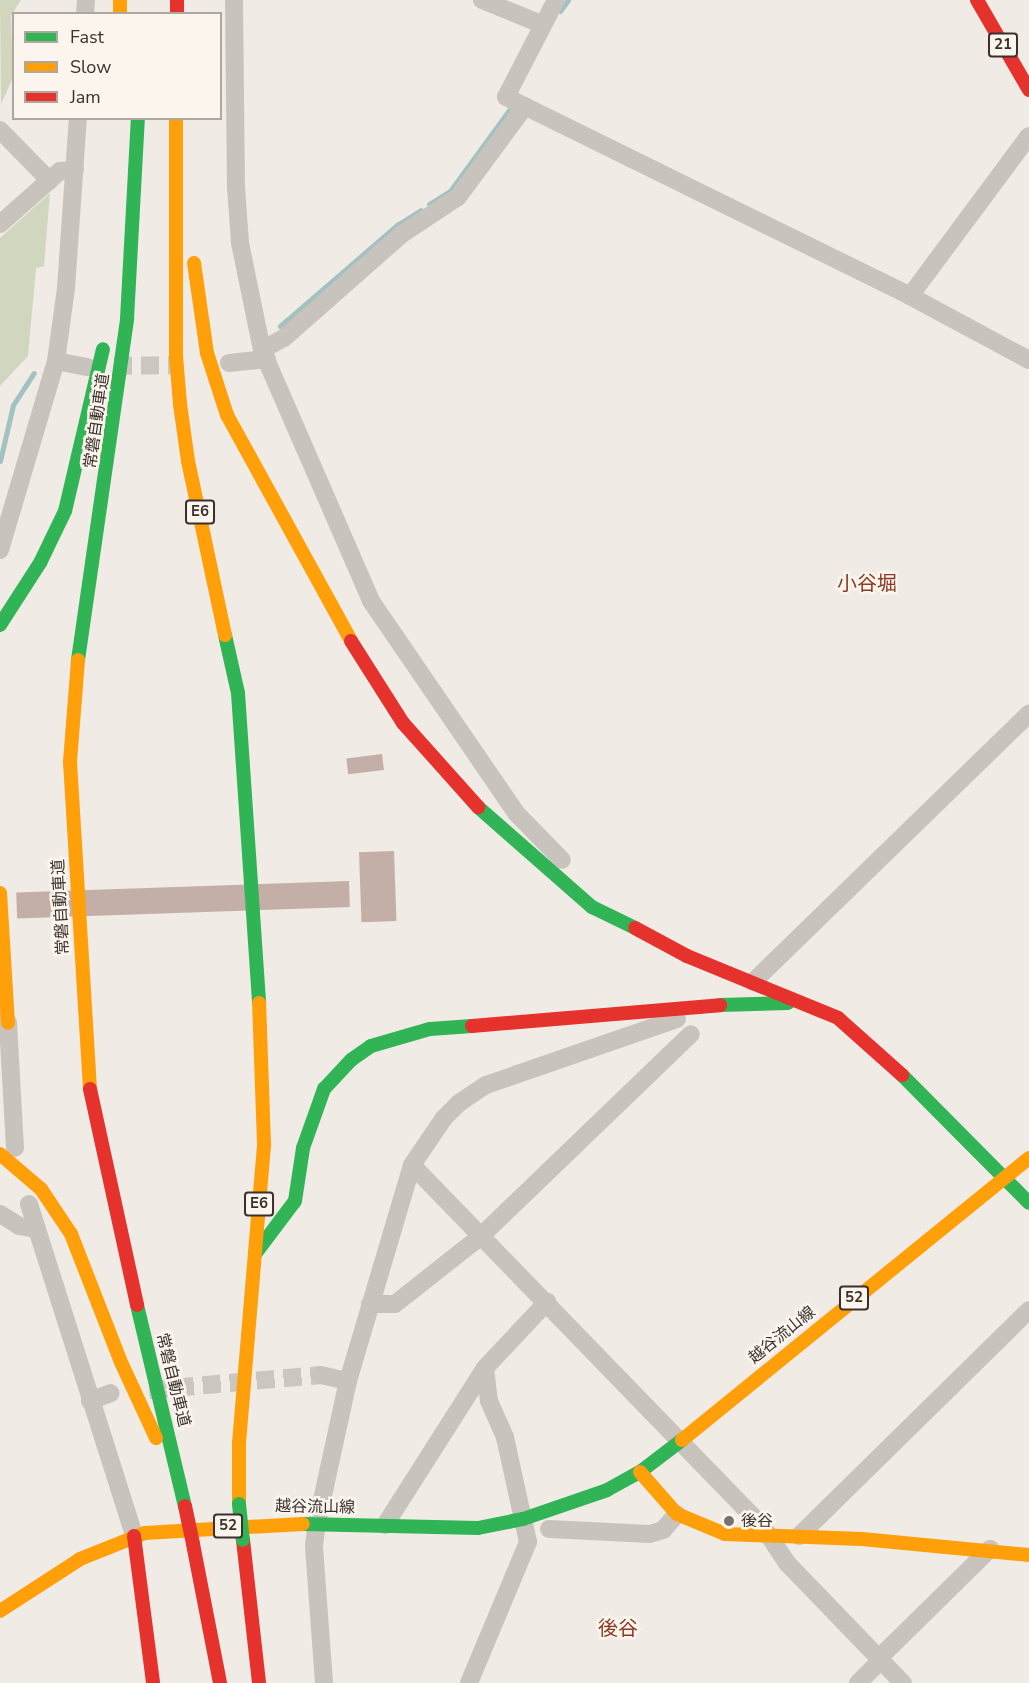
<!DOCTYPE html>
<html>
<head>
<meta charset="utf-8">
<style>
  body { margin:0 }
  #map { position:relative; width:1029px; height:1683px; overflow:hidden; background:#f0ebe5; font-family:"Nunito Sans","Noto Sans JP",sans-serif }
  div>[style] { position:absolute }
  .green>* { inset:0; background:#d1d6bf }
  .stream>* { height:5px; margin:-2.5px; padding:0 2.5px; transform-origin:2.5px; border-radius:2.5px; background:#a1c2c1 }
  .building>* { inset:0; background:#c3afa7; transform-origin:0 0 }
  .street-tunnel>* { height:18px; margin-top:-9px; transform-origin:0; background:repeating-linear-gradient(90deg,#ccc6c0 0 18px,transparent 0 27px) }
  .street>* { height:18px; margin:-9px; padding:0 9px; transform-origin:9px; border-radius:9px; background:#c9c3be }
  .fast>* { height:14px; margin:-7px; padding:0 7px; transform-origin:7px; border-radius:7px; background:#30b455 }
  .slow>* { height:14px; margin:-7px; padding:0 7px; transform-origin:7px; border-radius:7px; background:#ff9f0a }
  .jam>* { height:14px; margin:-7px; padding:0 7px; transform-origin:7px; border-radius:7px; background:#e5322d }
  .fast-bridge>* { height:14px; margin:-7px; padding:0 7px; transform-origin:7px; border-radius:7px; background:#30b455 }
  .jam-bridge>* { height:14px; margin:-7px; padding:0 7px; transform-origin:7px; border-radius:7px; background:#e5322d }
  .dots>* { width:16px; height:16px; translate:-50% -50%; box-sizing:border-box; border:3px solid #fbf5ee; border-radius:50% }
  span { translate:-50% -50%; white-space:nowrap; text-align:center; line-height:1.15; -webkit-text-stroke:5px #fbf5ee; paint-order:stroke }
  .shield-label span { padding:2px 4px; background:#fbf5ee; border:2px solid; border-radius:4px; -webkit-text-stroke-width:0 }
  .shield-label { font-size:15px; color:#3b302b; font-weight:700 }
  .street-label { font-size:16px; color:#3b302b }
  .poi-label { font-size:16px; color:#3b302b }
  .left { translate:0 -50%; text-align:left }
  .quarter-label { font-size:20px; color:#8c3b22 }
  .legend { position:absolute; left:12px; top:12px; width:210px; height:108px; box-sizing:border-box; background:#fbf5ee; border:2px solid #aea6a0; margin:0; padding:8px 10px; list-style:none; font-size:18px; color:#3b302b }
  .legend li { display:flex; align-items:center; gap:12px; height:30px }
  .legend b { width:30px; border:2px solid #aea6a0 }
</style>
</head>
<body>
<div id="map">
  <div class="green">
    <div style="clip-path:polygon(0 0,21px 0,11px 16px,13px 78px,1px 104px)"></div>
    <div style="clip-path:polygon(50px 193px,44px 266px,36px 268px,28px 356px,0 386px,0 238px)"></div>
  </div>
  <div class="stream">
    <div style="left:560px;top:11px;width:14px;rotate:-54deg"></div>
    <div style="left:429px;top:204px;width:25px;rotate:-32deg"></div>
    <div style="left:450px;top:191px;width:100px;rotate:-53.9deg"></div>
    <div style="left:280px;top:326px;width:155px;rotate:-40.8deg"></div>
    <div style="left:397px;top:225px;width:28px;rotate:-32deg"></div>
    <div style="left:0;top:461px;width:57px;rotate:-76.9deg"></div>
    <div style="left:13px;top:405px;width:38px;rotate:-57deg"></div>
  </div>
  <div class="building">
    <div style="left:382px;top:754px;width:16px;height:36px;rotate:83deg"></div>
    <div style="left:394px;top:851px;width:70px;height:35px;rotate:88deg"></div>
    <div style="left:349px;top:881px;width:26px;height:333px;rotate:88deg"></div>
  </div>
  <div class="street-tunnel">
    <div style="left:114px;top:366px;width:69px;rotate:-0.8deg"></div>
    <div style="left:149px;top:1390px;width:173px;rotate:-5deg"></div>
  </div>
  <div class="street">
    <div style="left:234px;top:0;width:187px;rotate:89.4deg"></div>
    <div style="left:236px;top:187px;width:56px;rotate:85.9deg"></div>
    <div style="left:240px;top:243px;width:109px;rotate:78.4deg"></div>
    <div style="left:262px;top:350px;width:274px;rotate:66.5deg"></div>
    <div style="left:371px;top:601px;width:258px;rotate:55.6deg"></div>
    <div style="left:517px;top:814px;width:64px;rotate:45.6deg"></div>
    <div style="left:482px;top:0;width:64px;rotate:22.1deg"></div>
    <div style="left:556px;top:0;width:109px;rotate:117.3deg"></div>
    <div style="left:506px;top:97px;width:450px;rotate:26.2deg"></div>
    <div style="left:910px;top:296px;width:135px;rotate:28.3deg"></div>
    <div style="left:85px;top:14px;width:14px;rotate:-86deg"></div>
    <div style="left:0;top:130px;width:71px;rotate:45.6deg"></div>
    <div style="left:0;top:224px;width:80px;rotate:-41.5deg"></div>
    <div style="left:60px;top:171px;width:15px;rotate:-4deg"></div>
    <div style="left:910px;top:296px;width:199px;rotate:-53.4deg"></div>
    <div style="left:262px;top:350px;width:25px;rotate:-29deg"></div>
    <div style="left:284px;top:338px;width:157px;rotate:-41.4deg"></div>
    <div style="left:402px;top:234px;width:67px;rotate:-33.5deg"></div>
    <div style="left:458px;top:197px;width:113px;rotate:-53.6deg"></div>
    <div style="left:56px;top:361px;width:32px;rotate:11deg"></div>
    <div style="left:229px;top:363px;width:38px;rotate:-6deg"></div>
    <div style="left:0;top:550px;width:197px;rotate:-73.5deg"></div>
    <div style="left:56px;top:361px;width:74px;rotate:-82.2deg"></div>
    <div style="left:66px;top:288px;width:170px;rotate:-86deg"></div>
    <div style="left:753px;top:982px;width:385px;rotate:-44.2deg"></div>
    <div style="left:4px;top:1016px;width:8px;rotate:60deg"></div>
    <div style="left:8px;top:1023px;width:125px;rotate:86.8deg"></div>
    <div style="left:412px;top:1165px;width:504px;rotate:45.88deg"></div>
    <div style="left:763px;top:1527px;width:43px;rotate:56.3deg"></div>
    <div style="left:787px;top:1563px;width:167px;rotate:46deg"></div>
    <div style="left:29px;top:1204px;width:348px;rotate:72.4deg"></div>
    <div style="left:0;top:1214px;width:22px;rotate:32deg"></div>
    <div style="left:19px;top:1226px;width:17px;rotate:10deg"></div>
    <div style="left:370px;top:1304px;width:25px"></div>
    <div style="left:395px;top:1304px;width:110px;rotate:-38.3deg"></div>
    <div style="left:481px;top:1236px;width:291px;rotate:-43.9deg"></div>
    <div style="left:321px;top:1375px;width:28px;rotate:13deg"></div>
    <div style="left:90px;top:1401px;width:22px;rotate:-21deg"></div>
    <div style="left:385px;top:1525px;width:186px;rotate:-57.5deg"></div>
    <div style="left:485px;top:1368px;width:91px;rotate:-46.8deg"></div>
    <div style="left:549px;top:1529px;width:101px;rotate:2.8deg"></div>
    <div style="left:650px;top:1534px;width:14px;rotate:-17deg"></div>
    <div style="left:663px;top:1530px;width:21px;rotate:-49deg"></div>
    <div style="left:799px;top:1536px;width:322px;rotate:-44.5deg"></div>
    <div style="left:879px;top:1658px;width:156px;rotate:-44.5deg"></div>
    <div style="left:324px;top:1683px;width:137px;rotate:-94.2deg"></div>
    <div style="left:314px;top:1546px;width:23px;rotate:-83deg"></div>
    <div style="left:317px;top:1523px;width:145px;rotate:-77.7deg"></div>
    <div style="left:348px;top:1381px;width:225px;rotate:-73.5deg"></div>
    <div style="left:412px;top:1165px;width:57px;rotate:-55.8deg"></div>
    <div style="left:444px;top:1118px;width:21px;rotate:-45deg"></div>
    <div style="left:459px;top:1103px;width:32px;rotate:-34deg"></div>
    <div style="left:486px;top:1085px;width:202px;rotate:-19.1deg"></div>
    <div style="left:469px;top:1683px;width:153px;rotate:-67.3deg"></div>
    <div style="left:528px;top:1542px;width:107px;rotate:-102.4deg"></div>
    <div style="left:505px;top:1437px;width:39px;rotate:-114deg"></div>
    <div style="left:489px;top:1401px;width:33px;rotate:-97deg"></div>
    <div style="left:858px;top:1683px;width:33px;rotate:-45deg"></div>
  </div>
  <div class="fast">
    <div style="left:0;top:625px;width:74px;rotate:-57.2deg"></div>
    <div style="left:40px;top:563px;width:58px;rotate:-64.3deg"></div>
    <div style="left:65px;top:511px;width:166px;rotate:-76.8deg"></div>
    <div style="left:225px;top:635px;width:59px;rotate:77.4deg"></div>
    <div style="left:238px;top:693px;width:311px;rotate:86.1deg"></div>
    <div style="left:78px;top:660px;width:345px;rotate:-81.8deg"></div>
    <div style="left:127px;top:319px;width:201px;rotate:-86.9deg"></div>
    <div style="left:478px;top:807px;width:152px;rotate:41.3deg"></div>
    <div style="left:592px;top:907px;width:48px;rotate:26deg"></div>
    <div style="left:720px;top:1005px;width:68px;rotate:-1.7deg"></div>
    <div style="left:902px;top:1075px;width:180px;rotate:45.2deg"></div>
    <div style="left:255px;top:1254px;width:66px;rotate:-53deg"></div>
    <div style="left:295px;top:1201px;width:54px;rotate:-81.4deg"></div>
    <div style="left:303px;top:1148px;width:63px;rotate:-70.4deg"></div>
    <div style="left:324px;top:1089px;width:40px;rotate:-47deg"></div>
    <div style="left:351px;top:1060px;width:24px;rotate:-35deg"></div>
    <div style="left:371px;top:1046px;width:61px;rotate:-16.1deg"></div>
    <div style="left:430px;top:1029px;width:42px;rotate:-4.1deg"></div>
    <div style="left:137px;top:1305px;width:207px;rotate:76.6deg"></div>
    <div style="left:303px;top:1524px;width:175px;rotate:1.3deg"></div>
    <div style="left:478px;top:1528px;width:46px;rotate:-11.3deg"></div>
    <div style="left:523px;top:1519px;width:89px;rotate:-19deg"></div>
    <div style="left:607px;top:1490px;width:38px;rotate:-29deg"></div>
    <div style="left:640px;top:1472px;width:53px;rotate:-37.3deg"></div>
  </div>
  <div class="slow">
    <div style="left:120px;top:0;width:14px;rotate:90deg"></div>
    <div style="left:176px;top:118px;width:238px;rotate:90deg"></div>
    <div style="left:176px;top:356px;width:48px;rotate:85.2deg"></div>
    <div style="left:180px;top:404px;width:58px;rotate:82deg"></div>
    <div style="left:188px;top:461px;width:178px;rotate:78deg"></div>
    <div style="left:194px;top:263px;width:91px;rotate:81.8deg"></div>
    <div style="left:207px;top:353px;width:65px;rotate:72.1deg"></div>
    <div style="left:227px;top:415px;width:258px;rotate:61.2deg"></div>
    <div style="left:78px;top:660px;width:102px;rotate:94.5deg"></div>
    <div style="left:70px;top:762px;width:328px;rotate:86.5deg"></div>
    <div style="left:0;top:893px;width:130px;rotate:86.5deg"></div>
    <div style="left:0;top:1154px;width:54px;rotate:40.5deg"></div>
    <div style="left:41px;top:1189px;width:54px;rotate:56.3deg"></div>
    <div style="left:71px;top:1234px;width:135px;rotate:68.7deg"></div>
    <div style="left:120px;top:1360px;width:86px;rotate:65.2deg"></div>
    <div style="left:682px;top:1440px;width:447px;rotate:-39.1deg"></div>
    <div style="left:640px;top:1472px;width:56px;rotate:48.6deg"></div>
    <div style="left:677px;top:1514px;width:52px;rotate:22.6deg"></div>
    <div style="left:725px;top:1534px;width:137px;rotate:2.1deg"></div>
    <div style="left:862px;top:1539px;width:168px;rotate:5.5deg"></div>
    <div style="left:239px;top:1504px;width:61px;rotate:-90deg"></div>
    <div style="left:239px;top:1443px;width:300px;rotate:-85.2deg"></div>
    <div style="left:264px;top:1144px;width:141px;rotate:-92deg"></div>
    <div style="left:0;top:1611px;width:95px;rotate:-33deg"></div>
    <div style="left:80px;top:1559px;width:70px;rotate:-21.8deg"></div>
    <div style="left:145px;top:1533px;width:158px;rotate:-3.3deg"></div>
  </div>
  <div class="jam">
    <div style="left:177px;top:0;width:14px;rotate:90deg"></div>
    <div style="left:977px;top:0;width:104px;rotate:60deg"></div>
    <div style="left:351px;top:641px;width:97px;rotate:57.6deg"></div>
    <div style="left:403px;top:723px;width:113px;rotate:48.2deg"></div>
    <div style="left:635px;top:928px;width:59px;rotate:28.3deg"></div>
    <div style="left:687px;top:956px;width:163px;rotate:22.3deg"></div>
    <div style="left:838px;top:1018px;width:86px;rotate:41.7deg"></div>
    <div style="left:472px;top:1026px;width:249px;rotate:-4.8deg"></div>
    <div style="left:90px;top:1089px;width:221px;rotate:77.7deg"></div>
    <div style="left:134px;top:1536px;width:148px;rotate:82.6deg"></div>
    <div style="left:243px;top:1540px;width:144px;rotate:83.6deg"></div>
    <div style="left:193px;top:1544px;width:142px;rotate:79deg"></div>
  </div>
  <div class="fast-bridge">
    <div style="left:239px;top:1504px;width:36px;rotate:84deg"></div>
  </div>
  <div class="jam-bridge">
    <div style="left:185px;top:1506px;width:39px;rotate:78deg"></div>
  </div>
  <div class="dots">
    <div style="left:729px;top:1521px;background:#7a716c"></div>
  </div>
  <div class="shield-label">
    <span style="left:1003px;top:45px">21</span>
    <span style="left:200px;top:512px">E6</span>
    <span style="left:259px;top:1204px">E6</span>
    <span style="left:854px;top:1298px">52</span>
    <span style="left:228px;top:1526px">52</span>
  </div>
  <div class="street-label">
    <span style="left:97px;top:421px;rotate:-82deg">常磐自動車道</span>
    <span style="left:61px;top:907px;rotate:-93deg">常磐自動車道</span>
    <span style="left:782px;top:1335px;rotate:-39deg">越谷流山線</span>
    <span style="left:173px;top:1380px;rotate:76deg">常磐自動車道</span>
    <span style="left:315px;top:1507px;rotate:1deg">越谷流山線</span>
  </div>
  <div class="poi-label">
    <span class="left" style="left:741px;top:1521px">後谷</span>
  </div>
  <div class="quarter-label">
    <span style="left:867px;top:583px">小谷堀</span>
    <span style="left:618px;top:1628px">後谷</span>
  </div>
  <ul class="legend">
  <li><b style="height:8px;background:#30b455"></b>Fast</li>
  <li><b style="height:8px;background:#ff9f0a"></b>Slow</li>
  <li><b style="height:8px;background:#e5322d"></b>Jam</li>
  </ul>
</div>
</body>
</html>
